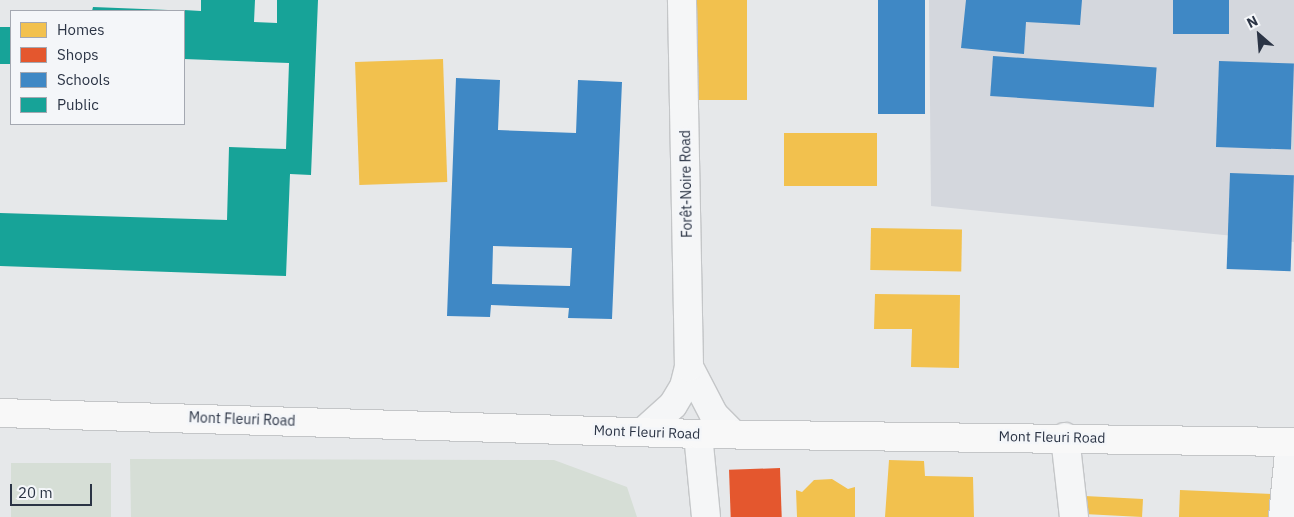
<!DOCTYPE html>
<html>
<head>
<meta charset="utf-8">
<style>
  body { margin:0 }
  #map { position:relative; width:1294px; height:517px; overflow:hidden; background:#e6e8ea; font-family:"IBM Plex Sans",sans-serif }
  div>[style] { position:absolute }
  .built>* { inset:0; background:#d4d7dd }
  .green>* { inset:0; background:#d6ded6; transform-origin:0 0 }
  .homes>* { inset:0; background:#f2c14e; transform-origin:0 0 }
  .shops>* { inset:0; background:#e4572e; transform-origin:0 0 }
  .schools>* { inset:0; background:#3f88c5; transform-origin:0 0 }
  .public>* { inset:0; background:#17a398; transform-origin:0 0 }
  .roads { filter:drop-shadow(1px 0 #c4c6c8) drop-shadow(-1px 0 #c4c6c8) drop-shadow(0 1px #c4c6c8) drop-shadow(0 -1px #c4c6c8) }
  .minor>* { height:28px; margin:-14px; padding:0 14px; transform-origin:14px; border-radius:14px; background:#f5f6f7 }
  .tertiary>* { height:28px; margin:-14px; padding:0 14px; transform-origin:14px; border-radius:14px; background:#f5f6f7 }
  .secondary>* { height:28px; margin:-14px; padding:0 14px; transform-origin:14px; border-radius:14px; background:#f8f8f8 }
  span { translate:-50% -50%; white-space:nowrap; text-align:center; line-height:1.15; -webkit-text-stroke:5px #f4f6f9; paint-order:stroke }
  .street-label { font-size:14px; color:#2b3445 }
  .legend { position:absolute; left:10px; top:10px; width:175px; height:115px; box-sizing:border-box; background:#f4f6f9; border:1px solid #a4a8b1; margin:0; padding:6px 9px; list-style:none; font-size:15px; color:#2b3445 }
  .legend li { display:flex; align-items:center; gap:10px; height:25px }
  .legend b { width:25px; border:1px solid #a4a8b1 }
  .north { position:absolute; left:1234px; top:10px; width:50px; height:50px; -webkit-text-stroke:4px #f4f6f9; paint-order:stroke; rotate:333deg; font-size:14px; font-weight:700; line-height:20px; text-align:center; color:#2b3445 }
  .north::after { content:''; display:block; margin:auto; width:18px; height:22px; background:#2b3445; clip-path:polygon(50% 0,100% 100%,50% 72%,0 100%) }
  .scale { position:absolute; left:10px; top:484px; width:82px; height:22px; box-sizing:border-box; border:2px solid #2b3445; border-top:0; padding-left:6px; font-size:15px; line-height:18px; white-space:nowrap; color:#2b3445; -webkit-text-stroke:4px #f4f6f9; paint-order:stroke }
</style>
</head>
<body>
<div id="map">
  <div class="built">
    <div style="clip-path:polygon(929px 0,1294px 0,1294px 242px,931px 206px)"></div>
  </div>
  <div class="green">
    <div style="clip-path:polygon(130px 459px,554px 460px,627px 487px,637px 517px,131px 517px)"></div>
    <div style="left:111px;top:463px;width:54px;height:100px;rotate:90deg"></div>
  </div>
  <div class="homes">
    <div style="left:697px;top:0;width:50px;height:100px"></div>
    <div style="left:443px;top:59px;width:123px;height:88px;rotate:88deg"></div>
    <div style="left:784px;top:133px;width:93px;height:53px"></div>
    <div style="left:871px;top:228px;width:91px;height:42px;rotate:1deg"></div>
    <div style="clip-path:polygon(875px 294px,960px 295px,959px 368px,911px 367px,912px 329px,874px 329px)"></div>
    <div style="clip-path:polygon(889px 460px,924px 461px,925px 476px,973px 477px,974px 517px,885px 517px)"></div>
    <div style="clip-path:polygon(832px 479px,848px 489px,855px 487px,855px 517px,797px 517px,796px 490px,802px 492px,814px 480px)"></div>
    <div style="clip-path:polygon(1180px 490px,1274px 494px,1273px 517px,1179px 517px)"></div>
    <div style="left:1143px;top:499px;width:18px;height:63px;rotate:93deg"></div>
  </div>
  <div class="shops">
    <div style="left:780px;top:468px;width:49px;height:51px;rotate:88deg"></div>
  </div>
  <div class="schools">
    <div style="left:878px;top:0;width:47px;height:114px"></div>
    <div style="clip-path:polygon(966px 0,1082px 0,1080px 25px,1026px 22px,1024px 54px,961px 48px)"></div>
    <div style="left:1173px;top:0;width:56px;height:34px"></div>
    <div style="left:993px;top:56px;width:164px;height:40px;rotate:4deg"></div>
    <div style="left:1219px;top:61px;width:75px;height:86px;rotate:2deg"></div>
    <div style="clip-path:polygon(evenodd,456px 78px,500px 80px,498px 130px,576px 133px,578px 80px,622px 82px,612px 319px,568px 318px,569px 308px,491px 305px,490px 317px,447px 316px,456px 78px,493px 246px,572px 248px,570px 286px,492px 284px,493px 246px)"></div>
    <div style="left:1230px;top:173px;width:64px;height:96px;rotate:2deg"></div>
  </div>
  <div class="public">
    <div style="clip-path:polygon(201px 0,255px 0,254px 22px,277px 23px,277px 0,318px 0,311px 175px,290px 174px,286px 276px,0 266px,0 213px,227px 220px,229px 147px,286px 149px,289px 63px,184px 59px,184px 10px,201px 11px)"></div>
    <div style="clip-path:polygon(93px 7px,168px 10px,168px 11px,92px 11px)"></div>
    <div style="left:0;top:27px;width:11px;height:37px"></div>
  </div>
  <div class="roads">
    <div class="minor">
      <div style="left:698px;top:434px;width:83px;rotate:84.5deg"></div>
      <div style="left:1065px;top:437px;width:81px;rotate:83.6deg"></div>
      <div style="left:1283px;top:517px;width:75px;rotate:-84.7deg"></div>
    </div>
    <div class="tertiary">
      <div style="left:689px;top:367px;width:54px;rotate:62.5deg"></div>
      <div style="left:714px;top:415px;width:27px;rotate:45deg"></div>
      <div style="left:643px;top:432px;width:40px;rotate:-42deg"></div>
      <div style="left:673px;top:405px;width:21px;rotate:-59deg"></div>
      <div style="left:684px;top:387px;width:21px;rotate:-76deg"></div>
      <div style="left:689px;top:367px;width:367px;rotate:-91.1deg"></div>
    </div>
    <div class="secondary">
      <div style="left:0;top:413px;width:698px;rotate:1.72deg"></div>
      <div style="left:698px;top:434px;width:596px;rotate:0.77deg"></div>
    </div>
  </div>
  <div class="street-label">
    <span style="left:686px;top:184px;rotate:-91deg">Forêt-Noire Road</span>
    <span style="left:242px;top:419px;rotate:2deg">Mont Fleuri Road</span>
    <span style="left:647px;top:432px;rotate:2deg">Mont Fleuri Road</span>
    <span style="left:1052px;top:437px;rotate:1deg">Mont Fleuri Road</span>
  </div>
  <ul class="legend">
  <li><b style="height:14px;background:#f2c14e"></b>Homes</li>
  <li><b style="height:14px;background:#e4572e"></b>Shops</li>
  <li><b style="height:14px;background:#3f88c5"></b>Schools</li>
  <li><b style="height:14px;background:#17a398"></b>Public</li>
  </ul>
  <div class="north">N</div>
  <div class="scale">20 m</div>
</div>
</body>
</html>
